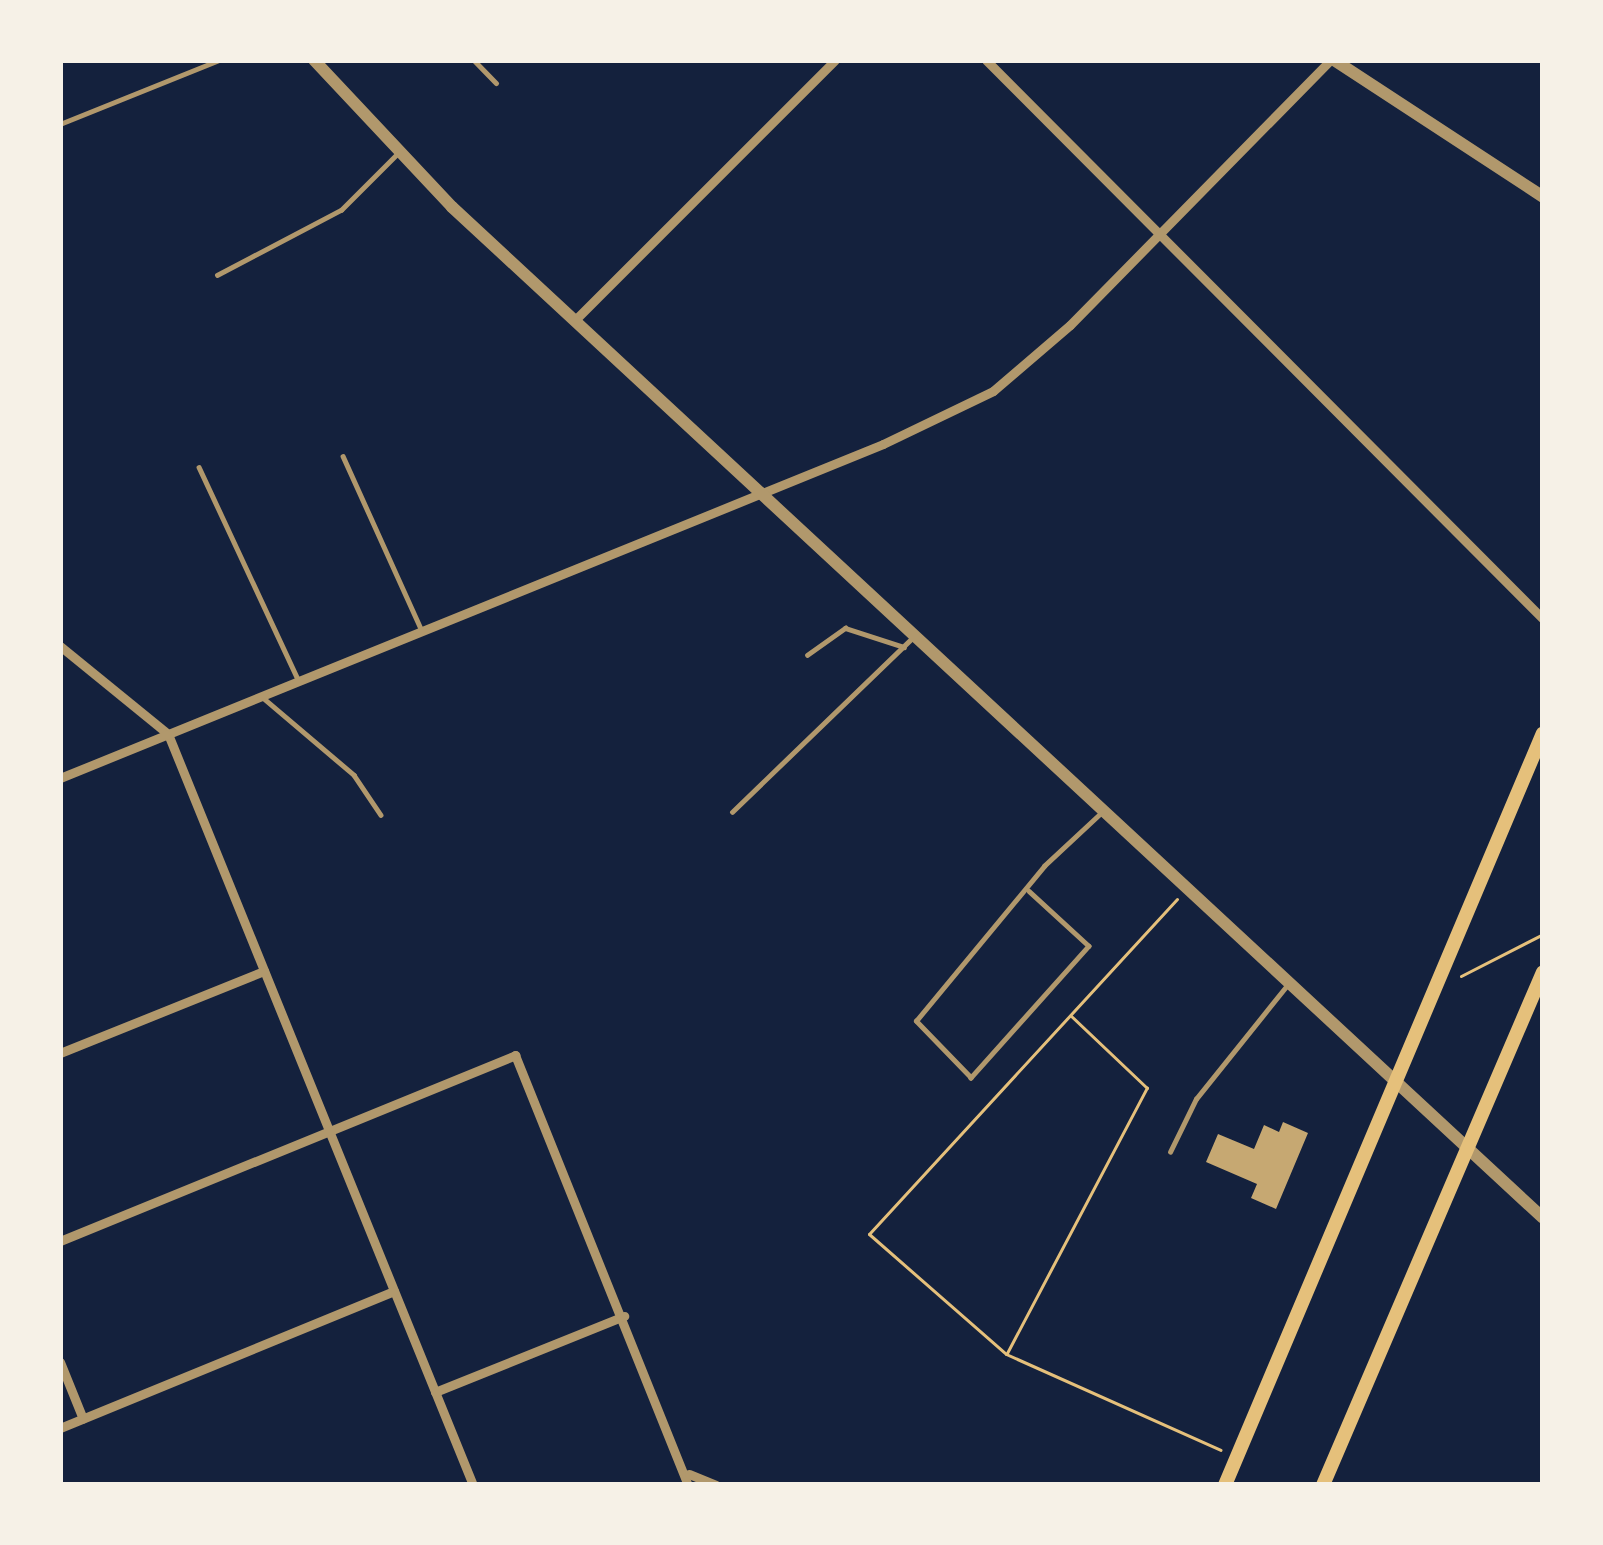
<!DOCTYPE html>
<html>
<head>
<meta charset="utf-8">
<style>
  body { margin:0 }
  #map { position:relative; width:1603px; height:1545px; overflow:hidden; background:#14213d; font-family:Bitter,serif }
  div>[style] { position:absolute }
  .building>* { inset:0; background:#c6a872 }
  .path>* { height:3px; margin:-1.5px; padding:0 1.5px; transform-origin:1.5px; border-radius:1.5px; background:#e5c07b }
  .service>* { height:4.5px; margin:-2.25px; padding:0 2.25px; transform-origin:2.25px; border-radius:2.25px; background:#b1986c }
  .minor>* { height:9px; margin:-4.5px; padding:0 4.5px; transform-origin:4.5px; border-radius:4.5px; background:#b1986c }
  .tertiary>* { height:12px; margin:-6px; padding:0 6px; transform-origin:6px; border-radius:6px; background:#b1986c }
  .secondary>* { height:14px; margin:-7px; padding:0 7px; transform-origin:7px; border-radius:7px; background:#e5c07b }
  span { translate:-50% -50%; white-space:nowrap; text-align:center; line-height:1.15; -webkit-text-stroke:12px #f6f1e7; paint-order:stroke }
  .frame { position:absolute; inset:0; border:63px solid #f6f1e7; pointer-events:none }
</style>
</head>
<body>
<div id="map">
  <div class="building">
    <div style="clip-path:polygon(1283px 1122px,1308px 1133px,1276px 1209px,1251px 1198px,1257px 1184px,1206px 1162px,1218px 1134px,1254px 1149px,1264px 1125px,1279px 1132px)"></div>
  </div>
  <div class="path">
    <div style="left:1177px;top:899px;width:455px;rotate:132.6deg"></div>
    <div style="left:869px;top:1234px;width:182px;rotate:41.2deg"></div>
    <div style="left:1006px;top:1354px;width:235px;rotate:24.1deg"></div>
    <div style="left:1461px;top:976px;width:92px;rotate:-27.1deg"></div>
    <div style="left:1007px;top:1353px;width:300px;rotate:-62.2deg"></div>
    <div style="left:1147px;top:1088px;width:105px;rotate:-136.5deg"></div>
  </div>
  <div class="service">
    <div style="left:474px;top:60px;width:32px;rotate:46deg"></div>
    <div style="left:60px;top:124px;width:171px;rotate:-21.9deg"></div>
    <div style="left:217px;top:275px;width:140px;rotate:-27.7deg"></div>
    <div style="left:341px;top:210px;width:79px;rotate:-45deg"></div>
    <div style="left:343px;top:456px;width:192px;rotate:65.7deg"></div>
    <div style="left:199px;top:467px;width:234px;rotate:65deg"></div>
    <div style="left:807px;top:655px;width:47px;rotate:-35.4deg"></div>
    <div style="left:845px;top:628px;width:62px;rotate:17.9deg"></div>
    <div style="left:261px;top:696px;width:122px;rotate:40.3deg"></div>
    <div style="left:354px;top:775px;width:48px;rotate:56deg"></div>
    <div style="left:732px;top:812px;width:253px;rotate:-44deg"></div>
    <div style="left:1029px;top:891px;width:81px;rotate:42.5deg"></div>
    <div style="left:1089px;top:946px;width:177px;rotate:131.8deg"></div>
    <div style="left:971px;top:1078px;width:79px;rotate:-134deg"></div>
    <div style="left:916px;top:1021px;width:201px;rotate:-50.4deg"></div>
    <div style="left:1044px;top:866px;width:79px;rotate:-43deg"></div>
    <div style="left:1170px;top:1152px;width:59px;rotate:-63.9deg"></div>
    <div style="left:1196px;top:1099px;width:149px;rotate:-51.3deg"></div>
  </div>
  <div class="minor">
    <div style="left:986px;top:60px;width:789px;rotate:45.1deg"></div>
    <div style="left:574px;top:321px;width:369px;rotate:-45deg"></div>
    <div style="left:60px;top:646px;width:139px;rotate:39.2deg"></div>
    <div style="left:168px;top:734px;width:811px;rotate:67.9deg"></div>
    <div style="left:60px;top:778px;width:888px;rotate:-22.09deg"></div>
    <div style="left:883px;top:444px;width:122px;rotate:-25.7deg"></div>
    <div style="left:993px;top:391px;width:101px;rotate:-40.6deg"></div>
    <div style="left:1070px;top:325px;width:371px;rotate:-45.5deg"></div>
    <div style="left:60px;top:1053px;width:220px;rotate:-21.9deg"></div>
    <div style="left:60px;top:1241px;width:492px;rotate:-22.2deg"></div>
    <div style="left:515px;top:1055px;width:463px;rotate:68.1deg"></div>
    <div style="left:60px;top:1362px;width:61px;rotate:68deg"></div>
    <div style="left:435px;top:1392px;width:204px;rotate:-21.9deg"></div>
    <div style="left:60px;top:1428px;width:361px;rotate:-22.3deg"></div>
    <div style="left:689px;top:1474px;width:29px;rotate:22deg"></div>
  </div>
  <div class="tertiary">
    <div style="left:314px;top:60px;width:202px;rotate:46.8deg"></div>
    <div style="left:452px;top:207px;width:1487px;rotate:42.82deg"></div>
    <div style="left:1334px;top:60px;width:250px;rotate:33.2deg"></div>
  </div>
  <div class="secondary">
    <div style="left:1225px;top:1485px;width:816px;rotate:-67.08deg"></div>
    <div style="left:1323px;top:1485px;width:558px;rotate:-66.79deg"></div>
  </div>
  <div class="frame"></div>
</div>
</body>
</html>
